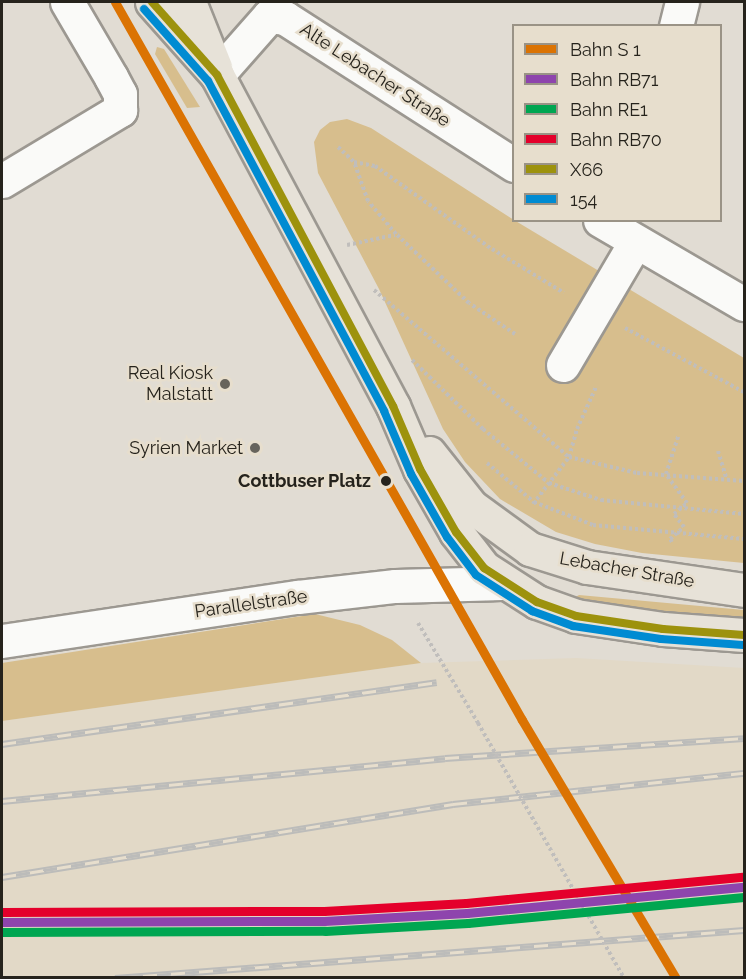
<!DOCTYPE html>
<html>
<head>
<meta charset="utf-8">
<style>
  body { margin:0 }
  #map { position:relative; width:746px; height:979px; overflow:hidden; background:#e1dcd3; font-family:Raleway,sans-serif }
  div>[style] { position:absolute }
  .built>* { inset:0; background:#e2d9c7 }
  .green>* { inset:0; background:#d7be8d }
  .path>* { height:4px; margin-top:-2px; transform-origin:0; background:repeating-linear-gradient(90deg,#c0bebc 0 3px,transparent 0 6px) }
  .roads { filter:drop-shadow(2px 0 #9c9891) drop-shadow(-2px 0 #9c9891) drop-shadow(0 2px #9c9891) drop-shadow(0 -2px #9c9891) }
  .minor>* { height:33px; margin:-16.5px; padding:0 16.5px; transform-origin:16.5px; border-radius:16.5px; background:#fafaf8 }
  .major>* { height:33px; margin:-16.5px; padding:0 16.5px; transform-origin:16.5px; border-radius:16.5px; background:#e7e2d8 }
  .rail>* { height:7px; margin-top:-3.5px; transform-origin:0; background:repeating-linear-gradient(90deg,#e7decd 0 14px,#bcbcba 0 28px); box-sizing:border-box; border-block:2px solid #bcbcba }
  .path-bridge>* { height:4px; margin-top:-2px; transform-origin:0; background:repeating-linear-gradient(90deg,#c0bebc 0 3px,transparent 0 6px) }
  .bus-1>* { height:8px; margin:-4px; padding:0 4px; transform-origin:4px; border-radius:4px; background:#9d920d }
  .bus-2>* { height:8px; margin:-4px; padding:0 4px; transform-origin:4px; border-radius:4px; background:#008bd2 }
  .rail-1>* { height:9px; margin:-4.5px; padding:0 4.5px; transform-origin:4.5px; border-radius:4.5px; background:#db7303 }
  .rail-2>* { height:9px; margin:-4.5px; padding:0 4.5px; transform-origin:4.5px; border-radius:4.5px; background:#8e44ad }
  .rail-3>* { height:9px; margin:-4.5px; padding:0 4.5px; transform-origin:4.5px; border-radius:4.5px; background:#00a651 }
  .rail-4>* { height:9px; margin:-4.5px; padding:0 4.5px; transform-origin:4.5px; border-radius:4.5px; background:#e4002b }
  .dots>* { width:16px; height:16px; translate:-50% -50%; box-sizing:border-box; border:3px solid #e7decd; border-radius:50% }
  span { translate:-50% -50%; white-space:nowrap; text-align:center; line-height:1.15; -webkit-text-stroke:5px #e7decd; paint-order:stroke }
  .street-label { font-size:18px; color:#26231c }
  .poi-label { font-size:18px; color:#26231c }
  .right { translate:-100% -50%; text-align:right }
  .stop-label { font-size:18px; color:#26231c; font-weight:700 }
  .frame { position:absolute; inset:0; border:3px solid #26231c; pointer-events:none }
  .legend { position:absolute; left:512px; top:24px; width:210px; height:198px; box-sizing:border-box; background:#e7decd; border:2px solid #9a9386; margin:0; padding:8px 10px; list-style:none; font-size:18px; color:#26231c }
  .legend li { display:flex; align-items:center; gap:12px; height:30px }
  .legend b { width:30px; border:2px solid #9a9386 }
</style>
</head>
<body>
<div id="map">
  <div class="built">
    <div style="clip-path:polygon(576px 658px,744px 668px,744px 977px,2px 977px,2px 721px,421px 663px)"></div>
  </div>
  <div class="green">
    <div style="clip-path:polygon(157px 47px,164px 49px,200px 107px,187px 108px,155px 54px)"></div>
    <div style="clip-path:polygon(347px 119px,371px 128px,514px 220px,744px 358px,744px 563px,642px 553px,595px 544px,556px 532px,500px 499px,465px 462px,443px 429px,379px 289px,318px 173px,314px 142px,320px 130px,330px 122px)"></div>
    <div style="clip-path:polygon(579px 595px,744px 610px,744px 621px,578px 602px,574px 598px)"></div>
    <div style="clip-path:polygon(315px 614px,360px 625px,392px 640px,421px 663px,2px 721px,2px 663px)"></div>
  </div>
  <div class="path">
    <div style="left:338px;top:147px;width:22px;rotate:43deg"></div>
    <div style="left:347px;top:245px;width:49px;rotate:-11.8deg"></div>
    <div style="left:374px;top:290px;width:257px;rotate:40.6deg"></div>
    <div style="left:569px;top:457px;width:70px;rotate:13.2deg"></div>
    <div style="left:637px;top:473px;width:107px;rotate:4.3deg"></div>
    <div style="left:625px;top:328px;width:135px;rotate:28.3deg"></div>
    <div style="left:515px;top:334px;width:55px;rotate:-146deg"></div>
    <div style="left:469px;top:303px;width:100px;rotate:-136.6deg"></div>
    <div style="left:396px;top:234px;width:43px;rotate:-130.3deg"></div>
    <div style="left:368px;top:201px;width:41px;rotate:-109.7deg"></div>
    <div style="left:354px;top:162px;width:21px;rotate:11deg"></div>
    <div style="left:375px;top:166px;width:143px;rotate:35.4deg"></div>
    <div style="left:492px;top:249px;width:84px;rotate:31.4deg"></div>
    <div style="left:412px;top:360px;width:99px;rotate:44.2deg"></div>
    <div style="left:483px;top:429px;width:85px;rotate:39.3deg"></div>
    <div style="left:549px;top:483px;width:55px;rotate:18.1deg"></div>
    <div style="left:601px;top:500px;width:144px;rotate:5.6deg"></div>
    <div style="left:718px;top:451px;width:30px;rotate:73deg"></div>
    <div style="left:487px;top:463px;width:61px;rotate:39.7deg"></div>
    <div style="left:534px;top:502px;width:63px;rotate:21.3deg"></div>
    <div style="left:593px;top:525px;width:152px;rotate:5.3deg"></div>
    <div style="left:533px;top:504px;width:59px;rotate:-52.5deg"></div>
    <div style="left:569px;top:457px;width:29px;rotate:-74deg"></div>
    <div style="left:577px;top:429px;width:46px;rotate:-65.7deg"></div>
    <div style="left:672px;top:542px;width:4px;rotate:-124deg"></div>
    <div style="left:670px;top:539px;width:18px;rotate:-41deg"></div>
    <div style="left:684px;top:527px;width:16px;rotate:-128deg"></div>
    <div style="left:674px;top:514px;width:17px;rotate:-40deg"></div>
    <div style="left:687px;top:503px;width:36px;rotate:-126deg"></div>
    <div style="left:666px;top:474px;width:40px;rotate:-72deg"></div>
    <div style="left:418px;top:623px;width:117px;rotate:59deg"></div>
  </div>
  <div class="roads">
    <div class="minor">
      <div style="left:676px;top:26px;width:25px;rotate:-76deg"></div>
      <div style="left:217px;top:75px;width:79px;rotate:-48.6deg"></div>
      <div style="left:269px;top:16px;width:16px;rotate:7deg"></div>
      <div style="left:285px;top:18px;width:272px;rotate:32.7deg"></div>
      <div style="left:2px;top:181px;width:138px;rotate:-31deg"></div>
      <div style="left:120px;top:110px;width:16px;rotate:-90deg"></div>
      <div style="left:120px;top:94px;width:19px;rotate:-118deg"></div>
      <div style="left:111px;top:77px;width:87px;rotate:-120.4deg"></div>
      <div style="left:600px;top:220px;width:167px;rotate:30.3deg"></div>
      <div style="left:563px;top:365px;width:142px;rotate:-59.5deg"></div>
      <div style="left:2px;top:641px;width:299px;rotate:-8.5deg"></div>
      <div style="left:298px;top:597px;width:98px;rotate:-6.5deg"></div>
      <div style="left:395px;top:586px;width:107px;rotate:-1.6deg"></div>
    </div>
    <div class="major">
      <div style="left:152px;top:2px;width:98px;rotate:48.3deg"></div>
      <div style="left:217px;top:75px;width:375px;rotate:62deg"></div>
      <div style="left:393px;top:406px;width:69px;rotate:66.8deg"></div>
      <div style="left:420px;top:469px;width:73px;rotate:60.3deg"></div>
      <div style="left:456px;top:532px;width:46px;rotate:52.1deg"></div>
      <div style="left:484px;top:568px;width:63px;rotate:32.7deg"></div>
      <div style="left:537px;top:602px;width:41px;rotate:19.7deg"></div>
      <div style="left:576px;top:616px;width:88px;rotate:8.5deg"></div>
      <div style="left:663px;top:629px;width:81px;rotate:4.2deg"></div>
      <div style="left:189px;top:2px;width:70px;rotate:68.2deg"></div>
      <div style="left:429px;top:453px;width:68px;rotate:51.6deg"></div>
      <div style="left:471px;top:506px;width:73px;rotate:36.1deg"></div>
      <div style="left:530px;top:549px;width:60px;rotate:17.5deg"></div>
      <div style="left:587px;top:567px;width:159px;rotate:8.3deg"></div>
    </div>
  </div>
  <div class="rail">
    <div style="left:2px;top:744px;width:439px;rotate:-8.1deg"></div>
    <div style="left:2px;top:801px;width:445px;rotate:-5.5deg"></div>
    <div style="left:445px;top:758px;width:300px;rotate:-3.8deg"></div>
    <div style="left:2px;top:877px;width:457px;rotate:-9.2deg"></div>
    <div style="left:453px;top:804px;width:293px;rotate:-6.1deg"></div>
    <div style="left:115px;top:978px;width:631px;rotate:-4.36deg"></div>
  </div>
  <div class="path-bridge">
    <div style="left:478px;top:723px;width:294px;rotate:60.2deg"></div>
  </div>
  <div class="bus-1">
    <div style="left:152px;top:2px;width:98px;rotate:48.3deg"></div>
    <div style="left:217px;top:75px;width:375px;rotate:62deg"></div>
    <div style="left:393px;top:406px;width:69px;rotate:66.8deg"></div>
    <div style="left:420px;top:469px;width:73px;rotate:60.3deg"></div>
    <div style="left:456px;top:532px;width:46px;rotate:52.1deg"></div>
    <div style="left:484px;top:568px;width:63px;rotate:32.7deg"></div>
    <div style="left:537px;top:602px;width:41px;rotate:19.7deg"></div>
    <div style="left:576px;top:616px;width:88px;rotate:8.5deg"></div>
    <div style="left:663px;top:629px;width:81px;rotate:4.2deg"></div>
  </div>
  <div class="bus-2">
    <div style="left:144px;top:9px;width:96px;rotate:48.4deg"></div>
    <div style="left:208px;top:81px;width:374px;rotate:61.9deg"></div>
    <div style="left:384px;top:411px;width:69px;rotate:66.8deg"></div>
    <div style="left:411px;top:474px;width:73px;rotate:60.3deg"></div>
    <div style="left:447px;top:537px;width:48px;rotate:52.7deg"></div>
    <div style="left:476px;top:575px;width:67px;rotate:32.7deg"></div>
    <div style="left:532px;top:611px;width:44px;rotate:20.1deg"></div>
    <div style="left:573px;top:626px;width:89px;rotate:8.4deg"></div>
    <div style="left:661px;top:639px;width:82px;rotate:4.2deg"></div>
  </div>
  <div class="rail-1">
    <div style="left:115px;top:2px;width:825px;rotate:60.45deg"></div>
    <div style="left:522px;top:720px;width:300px;rotate:59.2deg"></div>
  </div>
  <div class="rail-2">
    <div style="left:2px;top:922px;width:322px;rotate:-0.2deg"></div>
    <div style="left:324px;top:921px;width:143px;rotate:-3.2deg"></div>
    <div style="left:467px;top:913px;width:278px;rotate:-5.4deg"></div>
  </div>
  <div class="rail-3">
    <div style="left:2px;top:932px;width:323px;rotate:-0.2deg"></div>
    <div style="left:325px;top:931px;width:143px;rotate:-3.2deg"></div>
    <div style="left:468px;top:923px;width:277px;rotate:-5.4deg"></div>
  </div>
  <div class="rail-4">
    <div style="left:2px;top:912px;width:322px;rotate:-0.2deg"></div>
    <div style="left:324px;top:911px;width:142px;rotate:-3.2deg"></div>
    <div style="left:466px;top:903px;width:278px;rotate:-5.4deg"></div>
  </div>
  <div class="dots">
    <div style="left:225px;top:384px;background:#67645c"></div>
    <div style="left:255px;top:448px;background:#67645c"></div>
    <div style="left:386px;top:481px;background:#26231c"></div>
  </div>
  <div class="street-label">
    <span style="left:375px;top:75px;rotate:33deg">Alte Lebacher Straße</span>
    <span style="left:627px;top:570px;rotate:10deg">Lebacher Straße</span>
    <span style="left:251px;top:604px;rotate:-8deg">Parallelstraße</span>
  </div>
  <div class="poi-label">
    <span class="right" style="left:213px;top:384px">Real Kiosk<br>Malstatt</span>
    <span class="right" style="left:243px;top:448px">Syrien Market</span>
  </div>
  <div class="stop-label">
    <span class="right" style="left:371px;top:481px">Cottbuser Platz</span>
  </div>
  <div class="frame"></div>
  <ul class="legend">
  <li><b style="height:8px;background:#db7303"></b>Bahn S 1</li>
  <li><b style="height:8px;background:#8e44ad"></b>Bahn RB71</li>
  <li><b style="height:8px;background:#00a651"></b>Bahn RE1</li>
  <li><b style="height:8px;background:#e4002b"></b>Bahn RB70</li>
  <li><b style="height:8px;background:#9d920d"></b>X66</li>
  <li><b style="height:8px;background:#008bd2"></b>154</li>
  </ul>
</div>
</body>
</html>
